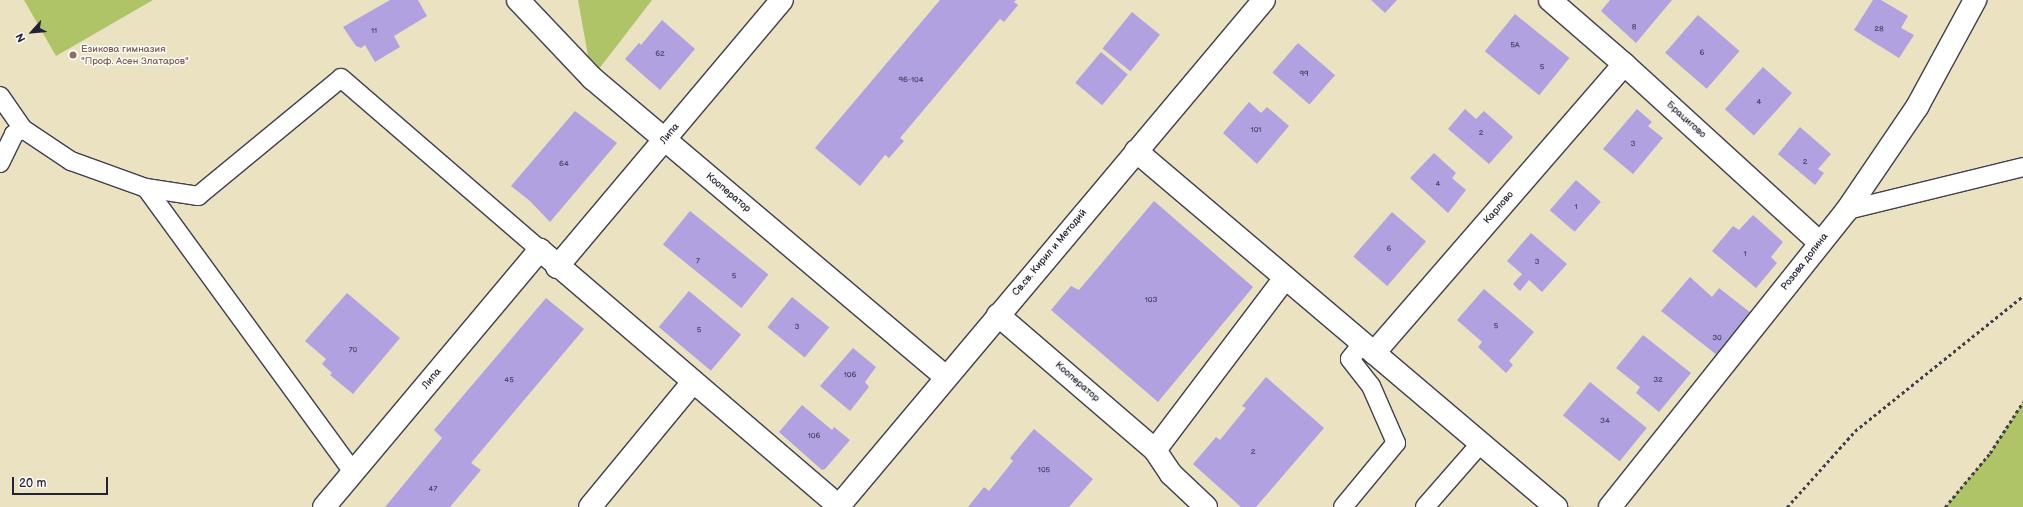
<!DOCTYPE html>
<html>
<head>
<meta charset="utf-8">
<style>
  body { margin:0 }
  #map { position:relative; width:2023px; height:507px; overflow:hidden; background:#eae2c0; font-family:"Balsamiq Sans",sans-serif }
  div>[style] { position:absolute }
  .green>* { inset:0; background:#afc367 }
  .building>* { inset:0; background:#b1a1e0; transform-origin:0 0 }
  .path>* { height:2.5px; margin-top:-1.25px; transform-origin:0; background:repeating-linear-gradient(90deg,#403f4f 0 3px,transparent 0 6px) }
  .roads { filter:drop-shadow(1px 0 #403f4f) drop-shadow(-1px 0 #403f4f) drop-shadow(0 1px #403f4f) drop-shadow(0 -1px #403f4f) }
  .service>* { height:18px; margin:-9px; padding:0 9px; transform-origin:9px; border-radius:9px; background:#fff }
  .minor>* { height:22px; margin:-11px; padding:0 11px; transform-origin:11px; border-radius:11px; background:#fff }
  .dots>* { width:11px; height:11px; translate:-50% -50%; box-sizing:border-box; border:2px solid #fdfcf7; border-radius:50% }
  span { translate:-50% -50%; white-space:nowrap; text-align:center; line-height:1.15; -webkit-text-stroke:3px #fdfcf7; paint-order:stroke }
  .number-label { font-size:8px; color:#464264 }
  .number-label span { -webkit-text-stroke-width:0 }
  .education-label { font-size:10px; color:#785e54 }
  .left { translate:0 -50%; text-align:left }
  .street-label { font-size:10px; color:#22223b }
  .north { position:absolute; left:12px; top:12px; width:40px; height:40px; -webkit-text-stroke:3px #fdfcf7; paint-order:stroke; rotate:243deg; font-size:11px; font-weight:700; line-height:16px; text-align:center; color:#22223b }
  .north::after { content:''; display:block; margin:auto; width:14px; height:18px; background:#22223b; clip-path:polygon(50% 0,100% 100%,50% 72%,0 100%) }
  .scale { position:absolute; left:12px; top:477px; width:96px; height:18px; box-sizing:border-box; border:2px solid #22223b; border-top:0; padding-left:5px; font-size:12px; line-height:14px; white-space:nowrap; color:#22223b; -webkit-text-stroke:3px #fdfcf7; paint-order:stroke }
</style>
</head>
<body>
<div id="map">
  <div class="green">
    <div style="clip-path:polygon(24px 0,153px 0,56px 56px)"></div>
    <div style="clip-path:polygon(578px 0,652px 0,592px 78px)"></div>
    <div style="clip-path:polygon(2023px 402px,2023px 507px,1945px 507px,1990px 453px)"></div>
  </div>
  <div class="building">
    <div style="clip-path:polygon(390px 0,418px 0,427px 16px,394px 36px,400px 47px,375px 62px,365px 45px,361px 48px,356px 46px,343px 27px)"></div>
    <div style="clip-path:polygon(940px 0,1016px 0,1014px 2px,1018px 5px,1004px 22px,1000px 19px,900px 138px,904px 141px,889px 158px,885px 155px,860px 186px,815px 148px)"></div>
    <div style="clip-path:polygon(1371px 0,1397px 0,1385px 13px)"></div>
    <div style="clip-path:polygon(1610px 0,1672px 0,1636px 43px,1601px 11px)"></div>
    <div style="clip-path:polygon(1873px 0,1881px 0,1908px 16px,1901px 28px,1914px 35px,1899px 58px,1854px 30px)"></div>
    <div style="left:1132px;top:12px;width:36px;height:47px;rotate:39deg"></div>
    <div style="left:1515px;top:14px;width:70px;height:48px;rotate:39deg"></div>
    <div style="left:1698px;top:15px;width:55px;height:50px;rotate:41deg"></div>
    <div style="clip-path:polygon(662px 20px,695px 49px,660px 90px,625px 59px,639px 43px,641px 45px)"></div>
    <div style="left:1298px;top:43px;width:49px;height:39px;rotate:41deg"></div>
    <div style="left:1101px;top:52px;width:35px;height:40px;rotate:40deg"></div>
    <div style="left:1763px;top:67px;width:39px;height:57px;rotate:42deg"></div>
    <div style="clip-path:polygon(1249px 102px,1261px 113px,1267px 107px,1289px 126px,1257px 164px,1223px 133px)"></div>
    <div style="clip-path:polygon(1465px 109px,1476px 119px,1484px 111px,1513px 137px,1489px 164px,1448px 129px)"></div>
    <div style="clip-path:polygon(1637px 109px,1652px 122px,1648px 126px,1663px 138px,1633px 174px,1603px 149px)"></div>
    <div style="clip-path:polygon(575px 111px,617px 143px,550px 222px,530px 201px,511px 186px)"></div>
    <div style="clip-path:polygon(1800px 127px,1831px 154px,1818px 169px,1824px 173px,1815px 185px,1778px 154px)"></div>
    <div style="clip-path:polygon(1434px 153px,1456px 173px,1452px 178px,1466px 190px,1448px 213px,1410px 178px)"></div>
    <div style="left:1576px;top:180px;width:33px;height:40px;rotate:41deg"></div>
    <div style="clip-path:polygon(1154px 201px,1253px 287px,1158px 402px,1051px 310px,1071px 286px,1079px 290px)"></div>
    <div style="left:690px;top:211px;width:101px;height:43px;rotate:39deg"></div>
    <div style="left:1392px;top:212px;width:45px;height:59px;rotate:41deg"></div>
    <div style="clip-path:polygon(1753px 215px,1783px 242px,1771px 257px,1777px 263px,1756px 288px,1712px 251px,1733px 226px,1739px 230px)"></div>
    <div style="clip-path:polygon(1531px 233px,1567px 264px,1542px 292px,1529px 280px,1520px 291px,1513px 284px,1522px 274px,1507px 261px)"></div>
    <div style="clip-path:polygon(1690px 277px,1712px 297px,1719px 288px,1756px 317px,1722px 359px,1661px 311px)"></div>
    <div style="clip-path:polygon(1484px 289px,1534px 332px,1509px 361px,1513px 365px,1506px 373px,1478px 347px,1482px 342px,1457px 320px)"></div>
    <div style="left:689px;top:291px;width:68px;height:47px;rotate:40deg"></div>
    <div style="clip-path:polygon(347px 293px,400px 338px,353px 394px,330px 375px,332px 373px,322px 364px,326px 359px,305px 341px)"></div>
    <div style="left:792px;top:297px;width:48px;height:39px;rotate:39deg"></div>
    <div style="clip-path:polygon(546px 298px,584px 329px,471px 463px,481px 470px,450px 507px,385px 507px,442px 438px,434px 430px)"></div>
    <div style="clip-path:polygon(1643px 335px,1691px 373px,1659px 412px,1636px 393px,1640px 387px,1616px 368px)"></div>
    <div style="clip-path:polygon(853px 348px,876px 367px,865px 382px,869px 387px,850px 411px,820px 386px)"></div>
    <div style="clip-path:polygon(1266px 377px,1324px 428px,1256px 507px,1241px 507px,1193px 464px,1216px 437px,1220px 440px,1246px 408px,1242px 406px)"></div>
    <div style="left:1590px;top:382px;width:73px;height:43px;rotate:39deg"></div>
    <div style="clip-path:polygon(802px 405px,832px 430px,834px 427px,850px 440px,825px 469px,822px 470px,779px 432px)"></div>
    <div style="clip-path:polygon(1034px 429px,1093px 479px,1069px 507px,968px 507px,984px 487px,989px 491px,1013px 461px,1010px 458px)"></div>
  </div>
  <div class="path">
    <div style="left:1787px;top:507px;width:102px;rotate:-48.2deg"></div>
    <div style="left:1855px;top:431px;width:216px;rotate:-38.8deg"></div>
    <div style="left:1945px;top:507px;width:70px;rotate:-50.2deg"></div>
    <div style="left:1990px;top:453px;width:61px;rotate:-57.1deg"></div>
  </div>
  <div class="roads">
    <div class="service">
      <div style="left:0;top:96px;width:40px;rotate:55.1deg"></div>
      <div style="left:23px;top:129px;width:58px;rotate:33.7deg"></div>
      <div style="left:71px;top:161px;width:80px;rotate:19.8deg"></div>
      <div style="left:146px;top:188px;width:53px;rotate:8.7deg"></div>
      <div style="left:198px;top:196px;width:185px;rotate:-39.5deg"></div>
      <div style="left:341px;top:78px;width:263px;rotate:40.8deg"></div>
      <div style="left:0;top:163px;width:32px;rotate:-64deg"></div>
      <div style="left:14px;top:134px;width:10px;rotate:-29deg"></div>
      <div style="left:146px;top:188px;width:351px;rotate:53.9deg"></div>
      <div style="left:1847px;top:210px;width:181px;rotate:-13.7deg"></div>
      <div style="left:1343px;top:507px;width:83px;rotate:-50.4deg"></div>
      <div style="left:1396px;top:443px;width:62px;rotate:-113.7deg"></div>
      <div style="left:1371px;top:386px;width:34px;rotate:-128deg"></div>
      <div style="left:1350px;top:359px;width:21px;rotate:-51deg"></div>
      <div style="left:1425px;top:507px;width:85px;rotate:-48.8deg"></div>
    </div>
    <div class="minor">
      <div style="left:518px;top:0;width:108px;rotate:46.5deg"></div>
      <div style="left:592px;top:78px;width:463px;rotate:40.2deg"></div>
      <div style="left:1550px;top:0;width:98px;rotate:40.9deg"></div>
      <div style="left:1624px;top:64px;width:265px;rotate:42.4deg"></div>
      <div style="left:1136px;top:151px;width:551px;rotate:40.29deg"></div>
      <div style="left:557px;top:267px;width:349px;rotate:-49.9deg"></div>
      <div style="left:998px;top:315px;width:207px;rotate:40.7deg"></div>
      <div style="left:1374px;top:353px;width:382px;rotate:-49.1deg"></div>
      <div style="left:324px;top:507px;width:336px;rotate:-50deg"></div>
      <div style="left:540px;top:250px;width:394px;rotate:40.6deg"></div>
      <div style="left:590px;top:507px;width:162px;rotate:-50.5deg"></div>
      <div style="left:838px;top:507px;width:662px;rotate:-49.96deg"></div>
      <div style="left:1206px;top:507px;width:48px;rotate:-136.7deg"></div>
      <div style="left:1171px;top:474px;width:29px;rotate:-124deg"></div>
      <div style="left:1155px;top:450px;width:216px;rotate:-52.9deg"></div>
      <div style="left:1610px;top:507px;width:380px;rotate:-51.4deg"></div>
      <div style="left:1847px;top:210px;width:125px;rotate:-55.8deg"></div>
      <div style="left:1917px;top:107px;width:122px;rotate:-61.5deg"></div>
    </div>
  </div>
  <div class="dots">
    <div style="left:73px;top:55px;background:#8d6e63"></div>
  </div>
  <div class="number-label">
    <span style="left:1634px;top:27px">8</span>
    <span style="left:1879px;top:29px">28</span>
    <span style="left:374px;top:31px">11</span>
    <span style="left:1515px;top:45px">5А</span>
    <span style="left:1702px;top:53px">6</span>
    <span style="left:660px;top:54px">62</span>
    <span style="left:1542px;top:67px">5</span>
    <span style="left:1304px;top:74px">99</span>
    <span style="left:911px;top:80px">96-104</span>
    <span style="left:1759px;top:102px">4</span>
    <span style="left:1256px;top:130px">101</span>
    <span style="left:1481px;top:133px">2</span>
    <span style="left:1633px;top:144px">3</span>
    <span style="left:1805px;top:162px">2</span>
    <span style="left:564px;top:164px">64</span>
    <span style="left:1438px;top:184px">4</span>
    <span style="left:1576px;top:207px">1</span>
    <span style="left:1389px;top:249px">6</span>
    <span style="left:1745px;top:254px">1</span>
    <span style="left:698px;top:261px">7</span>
    <span style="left:1537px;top:262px">3</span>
    <span style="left:734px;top:276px">5</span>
    <span style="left:1151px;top:300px">103</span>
    <span style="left:1496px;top:326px">5</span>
    <span style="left:797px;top:327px">3</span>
    <span style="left:699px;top:330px">5</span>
    <span style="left:1717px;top:338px">30</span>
    <span style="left:353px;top:350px">70</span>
    <span style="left:850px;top:375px">106</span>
    <span style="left:509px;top:380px">45</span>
    <span style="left:1658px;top:380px">32</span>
    <span style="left:1605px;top:421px">34</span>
    <span style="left:814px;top:436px">106</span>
    <span style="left:1253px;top:452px">2</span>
    <span style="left:1044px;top:470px">105</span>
    <span style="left:433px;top:489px">47</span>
  </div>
  <div class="education-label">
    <span class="left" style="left:81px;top:55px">Езикова гимназия<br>"Проф. Асен Златаров"</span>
  </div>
  <div class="street-label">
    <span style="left:1686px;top:120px;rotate:42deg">Брацигово</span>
    <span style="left:670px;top:134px;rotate:-50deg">Липа</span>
    <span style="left:728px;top:193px;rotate:40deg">Кооператор</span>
    <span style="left:1499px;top:208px;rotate:-49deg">Карлово</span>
    <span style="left:1050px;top:253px;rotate:-50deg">Св.св. Кирил и Методий</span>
    <span style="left:1805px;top:262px;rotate:-52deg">Розова долина</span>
    <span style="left:432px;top:379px;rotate:-50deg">Липа</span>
    <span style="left:1077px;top:382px;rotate:41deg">Кооператор</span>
  </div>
  <div class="north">N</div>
  <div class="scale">20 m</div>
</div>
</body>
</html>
